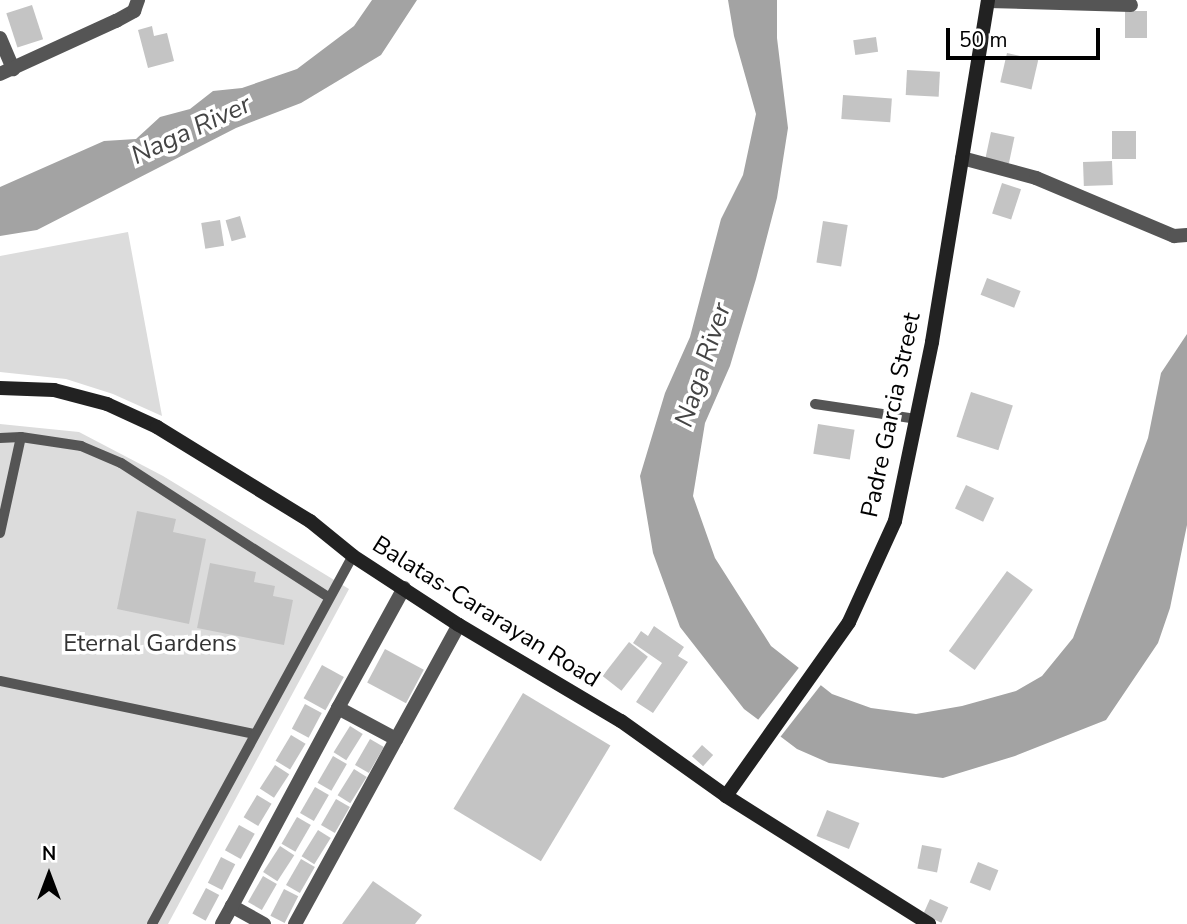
<!DOCTYPE html>
<html>
<head>
<meta charset="utf-8">
<style>
  body { margin:0 }
  #map { position:relative; width:1187px; height:924px; overflow:hidden; background:#fff; font-family:"Nunito Sans",sans-serif }
  div>[style] { position:absolute }
  .green>* { inset:0; background:#dcdcdc }
  .water>* { inset:0; background:#a3a3a3 }
  .pier>* { inset:0; background:#fff; transform-origin:0 0 }
  .building>* { inset:0; background:#c4c4c4; transform-origin:0 0 }
  .lane>* { height:10px; margin:-5px; padding:0 5px; transform-origin:5px; border-radius:5px; background:#555 }
  .street>* { height:14px; margin:-7px; padding:0 7px; transform-origin:7px; border-radius:7px; background:#555 }
  .secondary>* { height:14px; margin:-7px; padding:0 7px; transform-origin:7px; border-radius:7px; background:#222 }
  span { translate:-50% -50%; white-space:nowrap; text-align:center; line-height:1.15; -webkit-text-stroke:7px #fff; paint-order:stroke }
  .street-label { font-size:24px; color:#000 }
  .park-label { font-size:24px; color:#333 }
  .water-label { font-size:26px; color:#444; font-style:italic }
  .north { position:absolute; left:14px; top:840px; width:70px; height:70px; -webkit-text-stroke:5px #fff; paint-order:stroke; rotate:0deg; font-size:19px; font-weight:700; line-height:28px; text-align:center; color:#000 }
  .north::after { content:''; display:block; margin:auto; width:24px; height:32px; background:#000; clip-path:polygon(50% 0,100% 100%,50% 72%,0 100%) }
  .scale { position:absolute; left:946px; top:28px; width:154px; height:32px; box-sizing:border-box; border:4px solid #000; border-top:0; padding-left:9px; font-size:21px; line-height:24px; white-space:nowrap; color:#000; -webkit-text-stroke:5px #fff; paint-order:stroke }
</style>
</head>
<body>
<div id="map">
  <div class="green">
    <div style="clip-path:polygon(128px 232px,162px 416px,113px 394px,66px 379px,0 372px,0 256px)"></div>
    <div style="clip-path:polygon(0 424px,79px 432px,163px 476px,349px 589px,168px 924px,0 924px)"></div>
  </div>
  <div class="water">
    <div style="clip-path:polygon(372px 0,417px 0,381px 55px,301px 103px,236px 128px,37px 230px,0 236px,0 187px,104px 141px,136px 139px,160px 117px,190px 109px,213px 91px,242px 88px,297px 69px,354px 26px)"></div>
    <div style="clip-path:polygon(728px 0,777px 0,777px 38px,788px 128px,777px 198px,756px 279px,730px 366px,705px 423px,693px 496px,715px 558px,771px 646px,832px 694px,871px 708px,916px 714px,962px 706px,1016px 691px,1042px 676px,1073px 638px,1148px 438px,1161px 373px,1187px 334px,1187px 525px,1170px 608px,1158px 643px,1106px 720px,1015px 756px,943px 778px,829px 763px,797px 749px,744px 709px,680px 627px,653px 553px,640px 476px,665px 393px,690px 337px,721px 219px,743px 175px,756px 114px,734px 36px)"></div>
  </div>
  <div class="pier">
    <div style="left:801px;top:665px;width:28px;height:73px;rotate:38deg"></div>
  </div>
  <div class="building">
    <div style="left:32px;top:5px;width:36px;height:27px;rotate:72deg"></div>
    <div style="left:1147px;top:11px;width:27px;height:22px;rotate:90deg"></div>
    <div style="clip-path:polygon(152px 26px,154px 36px,167px 33px,174px 61px,148px 68px,138px 30px)"></div>
    <div style="left:876px;top:37px;width:15px;height:23px;rotate:82deg"></div>
    <div style="left:1007px;top:53px;width:32px;height:30px;rotate:13deg"></div>
    <div style="left:907px;top:70px;width:33px;height:25px;rotate:3deg"></div>
    <div style="left:843px;top:95px;width:49px;height:24px;rotate:4deg"></div>
    <div style="left:1112px;top:131px;width:24px;height:28px"></div>
    <div style="left:991px;top:132px;width:24px;height:27px;rotate:12deg"></div>
    <div style="left:1112px;top:161px;width:24px;height:29px;rotate:88deg"></div>
    <div style="left:1002px;top:183px;width:20px;height:32px;rotate:18deg"></div>
    <div style="left:240px;top:216px;width:22px;height:15px;rotate:74deg"></div>
    <div style="left:220px;top:220px;width:26px;height:19px;rotate:81deg"></div>
    <div style="left:823px;top:221px;width:25px;height:42px;rotate:9deg"></div>
    <div style="left:987px;top:278px;width:36px;height:18px;rotate:21deg"></div>
    <div style="left:971px;top:392px;width:44px;height:47px;rotate:18deg"></div>
    <div style="left:818px;top:424px;width:37px;height:30px;rotate:9deg"></div>
    <div style="left:966px;top:485px;width:31px;height:26px;rotate:25deg"></div>
    <div style="clip-path:polygon(137px 511px,176px 519px,173px 532px,206px 539px,189px 624px,117px 609px)"></div>
    <div style="clip-path:polygon(210px 563px,256px 572px,254px 582px,275px 586px,273px 596px,293px 600px,284px 645px,197px 628px)"></div>
    <div style="left:1007px;top:571px;width:32px;height:99px;rotate:36deg"></div>
    <div style="clip-path:polygon(654px 626px,684px 647px,678px 656px,688px 662px,653px 713px,636px 702px,662px 663px,633px 643px,641px 631px,648px 636px)"></div>
    <div style="left:629px;top:642px;width:24px;height:43px;rotate:38deg"></div>
    <div style="left:385px;top:649px;width:44px;height:38px;rotate:28deg"></div>
    <div style="left:322px;top:665px;width:25px;height:38px;rotate:29deg"></div>
    <div style="left:523px;top:693px;width:102px;height:135px;rotate:31deg"></div>
    <div style="left:305px;top:704px;width:19px;height:28px;rotate:28deg"></div>
    <div style="left:350px;top:726px;width:15px;height:31px;rotate:32deg"></div>
    <div style="left:291px;top:735px;width:17px;height:30px;rotate:31deg"></div>
    <div style="left:370px;top:739px;width:16px;height:30px;rotate:30deg"></div>
    <div style="left:702px;top:745px;width:15px;height:15px;rotate:42deg"></div>
    <div style="left:333px;top:756px;width:16px;height:31px;rotate:30deg"></div>
    <div style="left:275px;top:765px;width:17px;height:28px;rotate:33deg"></div>
    <div style="left:354px;top:769px;width:15px;height:31px;rotate:32deg"></div>
    <div style="left:315px;top:787px;width:16px;height:30px;rotate:30deg"></div>
    <div style="left:257px;top:795px;width:17px;height:26px;rotate:31deg"></div>
    <div style="left:336px;top:799px;width:16px;height:30px;rotate:30deg"></div>
    <div style="left:827px;top:810px;width:35px;height:28px;rotate:22deg"></div>
    <div style="left:297px;top:817px;width:16px;height:31px;rotate:30deg"></div>
    <div style="left:239px;top:825px;width:18px;height:29px;rotate:29deg"></div>
    <div style="left:318px;top:830px;width:15px;height:31px;rotate:32deg"></div>
    <div style="left:922px;top:845px;width:20px;height:24px;rotate:11deg"></div>
    <div style="left:280px;top:846px;width:17px;height:31px;rotate:33deg"></div>
    <div style="left:221px;top:857px;width:16px;height:29px;rotate:27deg"></div>
    <div style="left:301px;top:859px;width:16px;height:30px;rotate:30deg"></div>
    <div style="left:978px;top:862px;width:22px;height:22px;rotate:22deg"></div>
    <div style="left:263px;top:876px;width:16px;height:30px;rotate:30deg"></div>
    <div style="clip-path:polygon(373px 881px,422px 915px,415px 924px,342px 924px)"></div>
    <div style="left:206px;top:888px;width:15px;height:29px;rotate:28deg"></div>
    <div style="left:284px;top:889px;width:16px;height:30px;rotate:27deg"></div>
    <div style="left:930px;top:899px;width:20px;height:17px;rotate:24deg"></div>
  </div>
  <div class="lane">
    <div style="left:815px;top:404px;width:102px;rotate:8.4deg"></div>
    <div style="left:0;top:438px;width:21px;rotate:-3deg"></div>
    <div style="left:21px;top:437px;width:61px;rotate:8.5deg"></div>
    <div style="left:81px;top:446px;width:43px;rotate:23deg"></div>
    <div style="left:121px;top:463px;width:247px;rotate:32.9deg"></div>
    <div style="left:0;top:533px;width:98px;rotate:-77.7deg"></div>
    <div style="left:0;top:681px;width:259px;rotate:11.8deg"></div>
    <div style="left:152px;top:924px;width:419px;rotate:-61.4deg"></div>
  </div>
  <div class="street">
    <div style="left:988px;top:1px;width:143px;rotate:1.6deg"></div>
    <div style="left:0;top:38px;width:34px;rotate:67deg"></div>
    <div style="left:0;top:74px;width:128px;rotate:-24.6deg"></div>
    <div style="left:116px;top:21px;width:21px;rotate:-29deg"></div>
    <div style="left:134px;top:11px;width:12px;rotate:-70deg"></div>
    <div style="left:962px;top:158px;width:77px;rotate:15.1deg"></div>
    <div style="left:1036px;top:178px;width:150px;rotate:22.8deg"></div>
    <div style="left:1174px;top:236px;width:13px;rotate:-4deg"></div>
    <div style="left:338px;top:708px;width:137px;rotate:-61.2deg"></div>
    <div style="left:222px;top:924px;width:21px;rotate:-61deg"></div>
    <div style="left:264px;top:924px;width:37px;rotate:-151deg"></div>
    <div style="left:232px;top:906px;width:225px;rotate:-61.8deg"></div>
    <div style="left:338px;top:708px;width:66px;rotate:28.1deg"></div>
    <div style="left:295px;top:924px;width:341px;rotate:-61.3deg"></div>
  </div>
  <div class="secondary">
    <div style="left:0;top:388px;width:54px;rotate:2.1deg"></div>
    <div style="left:54px;top:390px;width:55px;rotate:14.8deg"></div>
    <div style="left:107px;top:404px;width:55px;rotate:24.7deg"></div>
    <div style="left:157px;top:427px;width:180px;rotate:31.6deg"></div>
    <div style="left:310px;top:521px;width:55px;rotate:39.1deg"></div>
    <div style="left:353px;top:556px;width:126px;rotate:33.1deg"></div>
    <div style="left:459px;top:625px;width:188px;rotate:30.7deg"></div>
    <div style="left:621px;top:721px;width:129px;rotate:35.5deg"></div>
    <div style="left:726px;top:796px;width:240px;rotate:32.2deg"></div>
    <div style="left:726px;top:796px;width:213px;rotate:-54.7deg"></div>
    <div style="left:849px;top:622px;width:111px;rotate:-65.5deg"></div>
    <div style="left:895px;top:521px;width:183px;rotate:-78.3deg"></div>
    <div style="left:932px;top:342px;width:347px;rotate:-80.7deg"></div>
  </div>
  <div class="street-label">
    <span style="left:891px;top:415px;rotate:-78deg">Padre Garcia Street</span>
    <span style="left:486px;top:612px;rotate:32deg">Balatas-Cararayan Road</span>
  </div>
  <div class="park-label">
    <span style="left:150px;top:644px">Eternal Gardens</span>
  </div>
  <div class="water-label">
    <span style="left:191px;top:130px;rotate:-25deg">Naga River</span>
    <span style="left:703px;top:365px;rotate:-72deg">Naga River</span>
  </div>
  <div class="north">N</div>
  <div class="scale">50 m</div>
</div>
</body>
</html>
